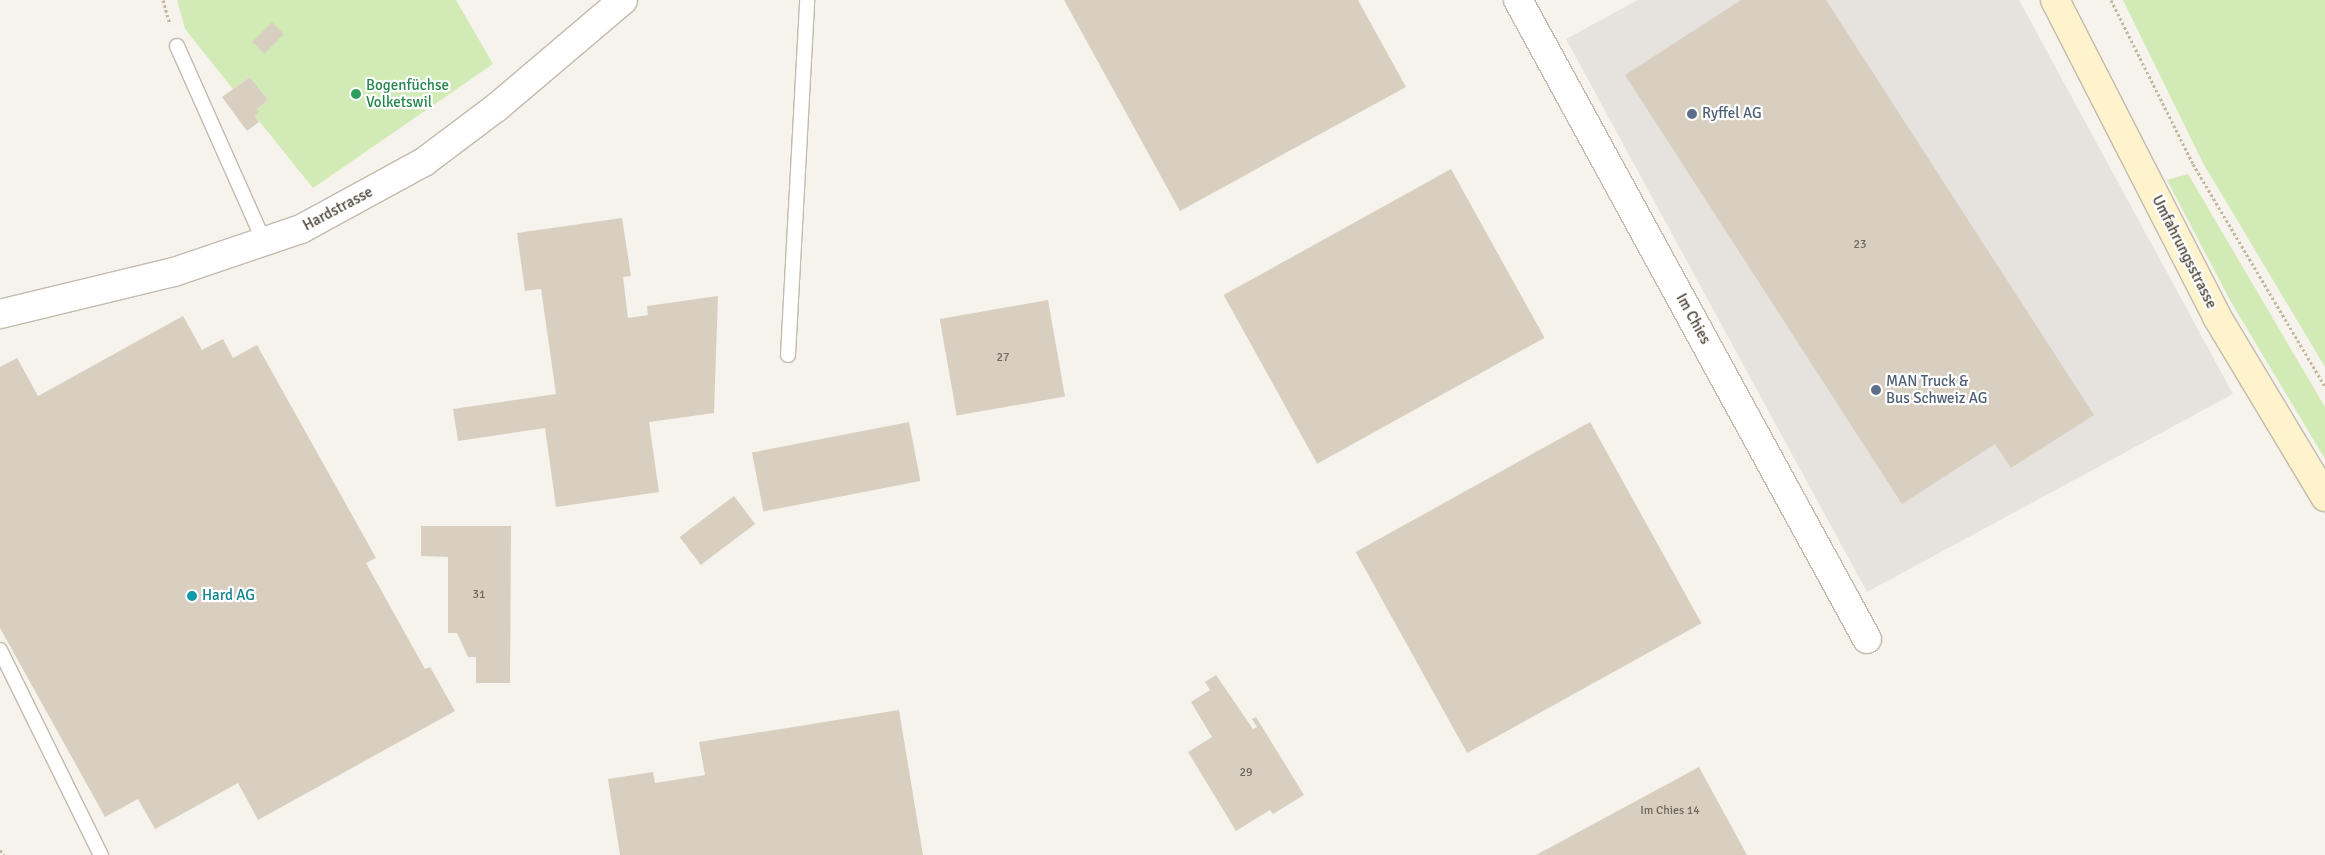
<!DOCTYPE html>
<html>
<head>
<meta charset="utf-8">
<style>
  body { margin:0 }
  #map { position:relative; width:2325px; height:855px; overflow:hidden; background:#f6f3ec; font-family:Signika,sans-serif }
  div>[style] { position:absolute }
  .industrial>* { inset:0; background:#e6e2dd }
  .green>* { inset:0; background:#d2eab5 }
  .building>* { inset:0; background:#d8cfc1; transform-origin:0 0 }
  .path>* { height:3px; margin-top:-1.5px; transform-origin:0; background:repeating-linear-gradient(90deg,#c4b79f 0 2.5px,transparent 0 5px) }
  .roads { filter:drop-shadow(1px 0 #c2bbae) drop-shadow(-1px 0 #c2bbae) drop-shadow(0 1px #c2bbae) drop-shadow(0 -1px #c2bbae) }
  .lane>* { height:14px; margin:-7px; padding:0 7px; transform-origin:7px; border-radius:7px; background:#fff }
  .street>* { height:28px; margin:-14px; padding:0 14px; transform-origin:14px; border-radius:14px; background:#fff }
  .secondary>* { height:28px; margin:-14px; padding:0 14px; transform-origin:14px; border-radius:14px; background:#fff3cd }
  .dots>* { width:14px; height:14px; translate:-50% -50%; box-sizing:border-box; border:2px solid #fff; border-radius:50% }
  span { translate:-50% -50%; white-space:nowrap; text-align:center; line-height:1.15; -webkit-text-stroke:4.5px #fff; paint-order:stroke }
  .number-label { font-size:12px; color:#6e675b }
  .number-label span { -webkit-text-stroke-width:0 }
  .leisure-label { font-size:15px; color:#27864d }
  .left { translate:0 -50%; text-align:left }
  .service-label { font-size:15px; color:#4e5e75 }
  .street-label { font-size:15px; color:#4b4439 }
  .culture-label { font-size:15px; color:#0d838f }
</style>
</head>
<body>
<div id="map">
  <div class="industrial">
    <div style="clip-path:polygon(1638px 0,2019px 0,2233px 394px,1867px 592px,1566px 39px)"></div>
  </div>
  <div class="green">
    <div style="clip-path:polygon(177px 0,456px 0,493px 64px,313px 188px,255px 116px,260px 112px,257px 109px,268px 100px,250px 77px,233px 89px,185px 29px)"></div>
    <div style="clip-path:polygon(2123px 0,2325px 0,2325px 367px,2203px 163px)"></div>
    <div style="clip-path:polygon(2188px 174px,2325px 407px,2325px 459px,2231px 302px,2167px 180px)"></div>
  </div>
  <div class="building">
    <div style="clip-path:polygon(1064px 0,1358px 0,1406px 87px,1180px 211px)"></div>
    <div style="clip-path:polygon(1741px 0,1826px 0,2094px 415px,2011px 468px,1995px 444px,1902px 504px,1625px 75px)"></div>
    <div style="left:272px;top:22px;width:17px;height:28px;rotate:45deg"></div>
    <div style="clip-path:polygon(250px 77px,268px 100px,257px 109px,260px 112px,255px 116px,259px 122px,247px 131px,222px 97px)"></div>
    <div style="left:1451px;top:169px;width:193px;height:260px;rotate:61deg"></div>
    <div style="clip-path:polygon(622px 218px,631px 276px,623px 277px,628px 318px,648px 315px,647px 306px,718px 296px,714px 413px,649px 422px,659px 492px,556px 507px,545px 428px,458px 441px,453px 409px,556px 394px,541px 289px,525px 291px,517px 233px)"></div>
    <div style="left:1048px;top:300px;width:98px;height:110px;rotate:80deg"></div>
    <div style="clip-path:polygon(183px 316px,202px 350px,223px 339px,233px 358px,257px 345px,376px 558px,366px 563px,425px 669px,430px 667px,455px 711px,258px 820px,238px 783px,155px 829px,138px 799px,105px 817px,0 628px,0 367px,17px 358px,38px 396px)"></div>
    <div style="left:909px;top:422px;width:60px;height:160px;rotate:79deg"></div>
    <div style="left:1590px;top:422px;width:230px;height:268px;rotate:61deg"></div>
    <div style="left:734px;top:496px;width:35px;height:68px;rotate:53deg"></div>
    <div style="clip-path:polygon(421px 526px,511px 526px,510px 683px,476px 683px,476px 657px,468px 657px,457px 633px,448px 633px,448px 557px,421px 556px)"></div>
    <div style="clip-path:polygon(1216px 675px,1253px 729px,1257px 727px,1252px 719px,1256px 717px,1304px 795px,1273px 814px,1270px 810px,1236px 831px,1188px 752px,1212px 737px,1191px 702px,1210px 690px,1205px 682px)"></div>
    <div style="clip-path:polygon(899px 710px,923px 855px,620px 855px,608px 779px,653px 772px,655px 783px,705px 775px,699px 742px)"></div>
    <div style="clip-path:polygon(1699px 767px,1747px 855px,1536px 855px)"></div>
  </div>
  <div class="path">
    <div style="left:163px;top:0;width:25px;rotate:74deg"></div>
    <div style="left:2111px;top:0;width:183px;rotate:63.4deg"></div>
    <div style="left:2193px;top:164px;width:258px;rotate:59.3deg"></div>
    <div style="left:0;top:850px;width:6px;rotate:51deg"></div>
  </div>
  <div class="roads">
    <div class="lane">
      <div style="left:177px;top:46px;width:217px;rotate:66deg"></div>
      <div style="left:788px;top:355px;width:356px;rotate:-86.9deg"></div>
      <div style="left:0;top:650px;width:229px;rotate:63.8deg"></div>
    </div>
    <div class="street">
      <div style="left:1518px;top:0;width:728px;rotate:61.36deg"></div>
      <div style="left:0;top:314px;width:179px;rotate:-13.6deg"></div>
      <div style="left:174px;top:272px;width:134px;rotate:-18.7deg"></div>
      <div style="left:301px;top:229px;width:140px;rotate:-28.6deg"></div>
      <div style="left:424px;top:162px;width:91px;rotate:-37deg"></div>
      <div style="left:497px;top:107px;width:165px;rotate:-40.3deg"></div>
    </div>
    <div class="secondary">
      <div style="left:2055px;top:0;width:356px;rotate:62.9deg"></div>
      <div style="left:2217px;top:317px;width:210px;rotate:59deg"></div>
    </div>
  </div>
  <div class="dots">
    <div style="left:356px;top:94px;background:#2e9e5b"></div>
    <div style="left:1692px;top:114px;background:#5c6f8a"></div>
    <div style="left:1876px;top:390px;background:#5c6f8a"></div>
    <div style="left:192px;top:596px;background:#0f9aa8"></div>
  </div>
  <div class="number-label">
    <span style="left:1860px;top:245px">23</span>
    <span style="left:1003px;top:358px">27</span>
    <span style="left:479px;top:595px">31</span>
    <span style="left:1246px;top:773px">29</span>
    <span style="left:1670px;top:811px">Im Chies 14</span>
  </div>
  <div class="leisure-label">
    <span class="left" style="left:366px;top:94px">Bogenfüchse<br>Volketswil</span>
  </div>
  <div class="service-label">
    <span class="left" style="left:1702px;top:114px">Ryffel AG</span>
    <span class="left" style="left:1886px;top:390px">MAN Truck &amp;<br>Bus Schweiz AG</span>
  </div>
  <div class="street-label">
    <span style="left:338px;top:209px;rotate:-28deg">Hardstrasse</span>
    <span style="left:2184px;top:252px;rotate:63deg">Umfahrungsstrasse</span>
    <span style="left:1693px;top:319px;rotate:61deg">Im Chies</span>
  </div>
  <div class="culture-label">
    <span class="left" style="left:202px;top:596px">Hard AG</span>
  </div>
</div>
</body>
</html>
